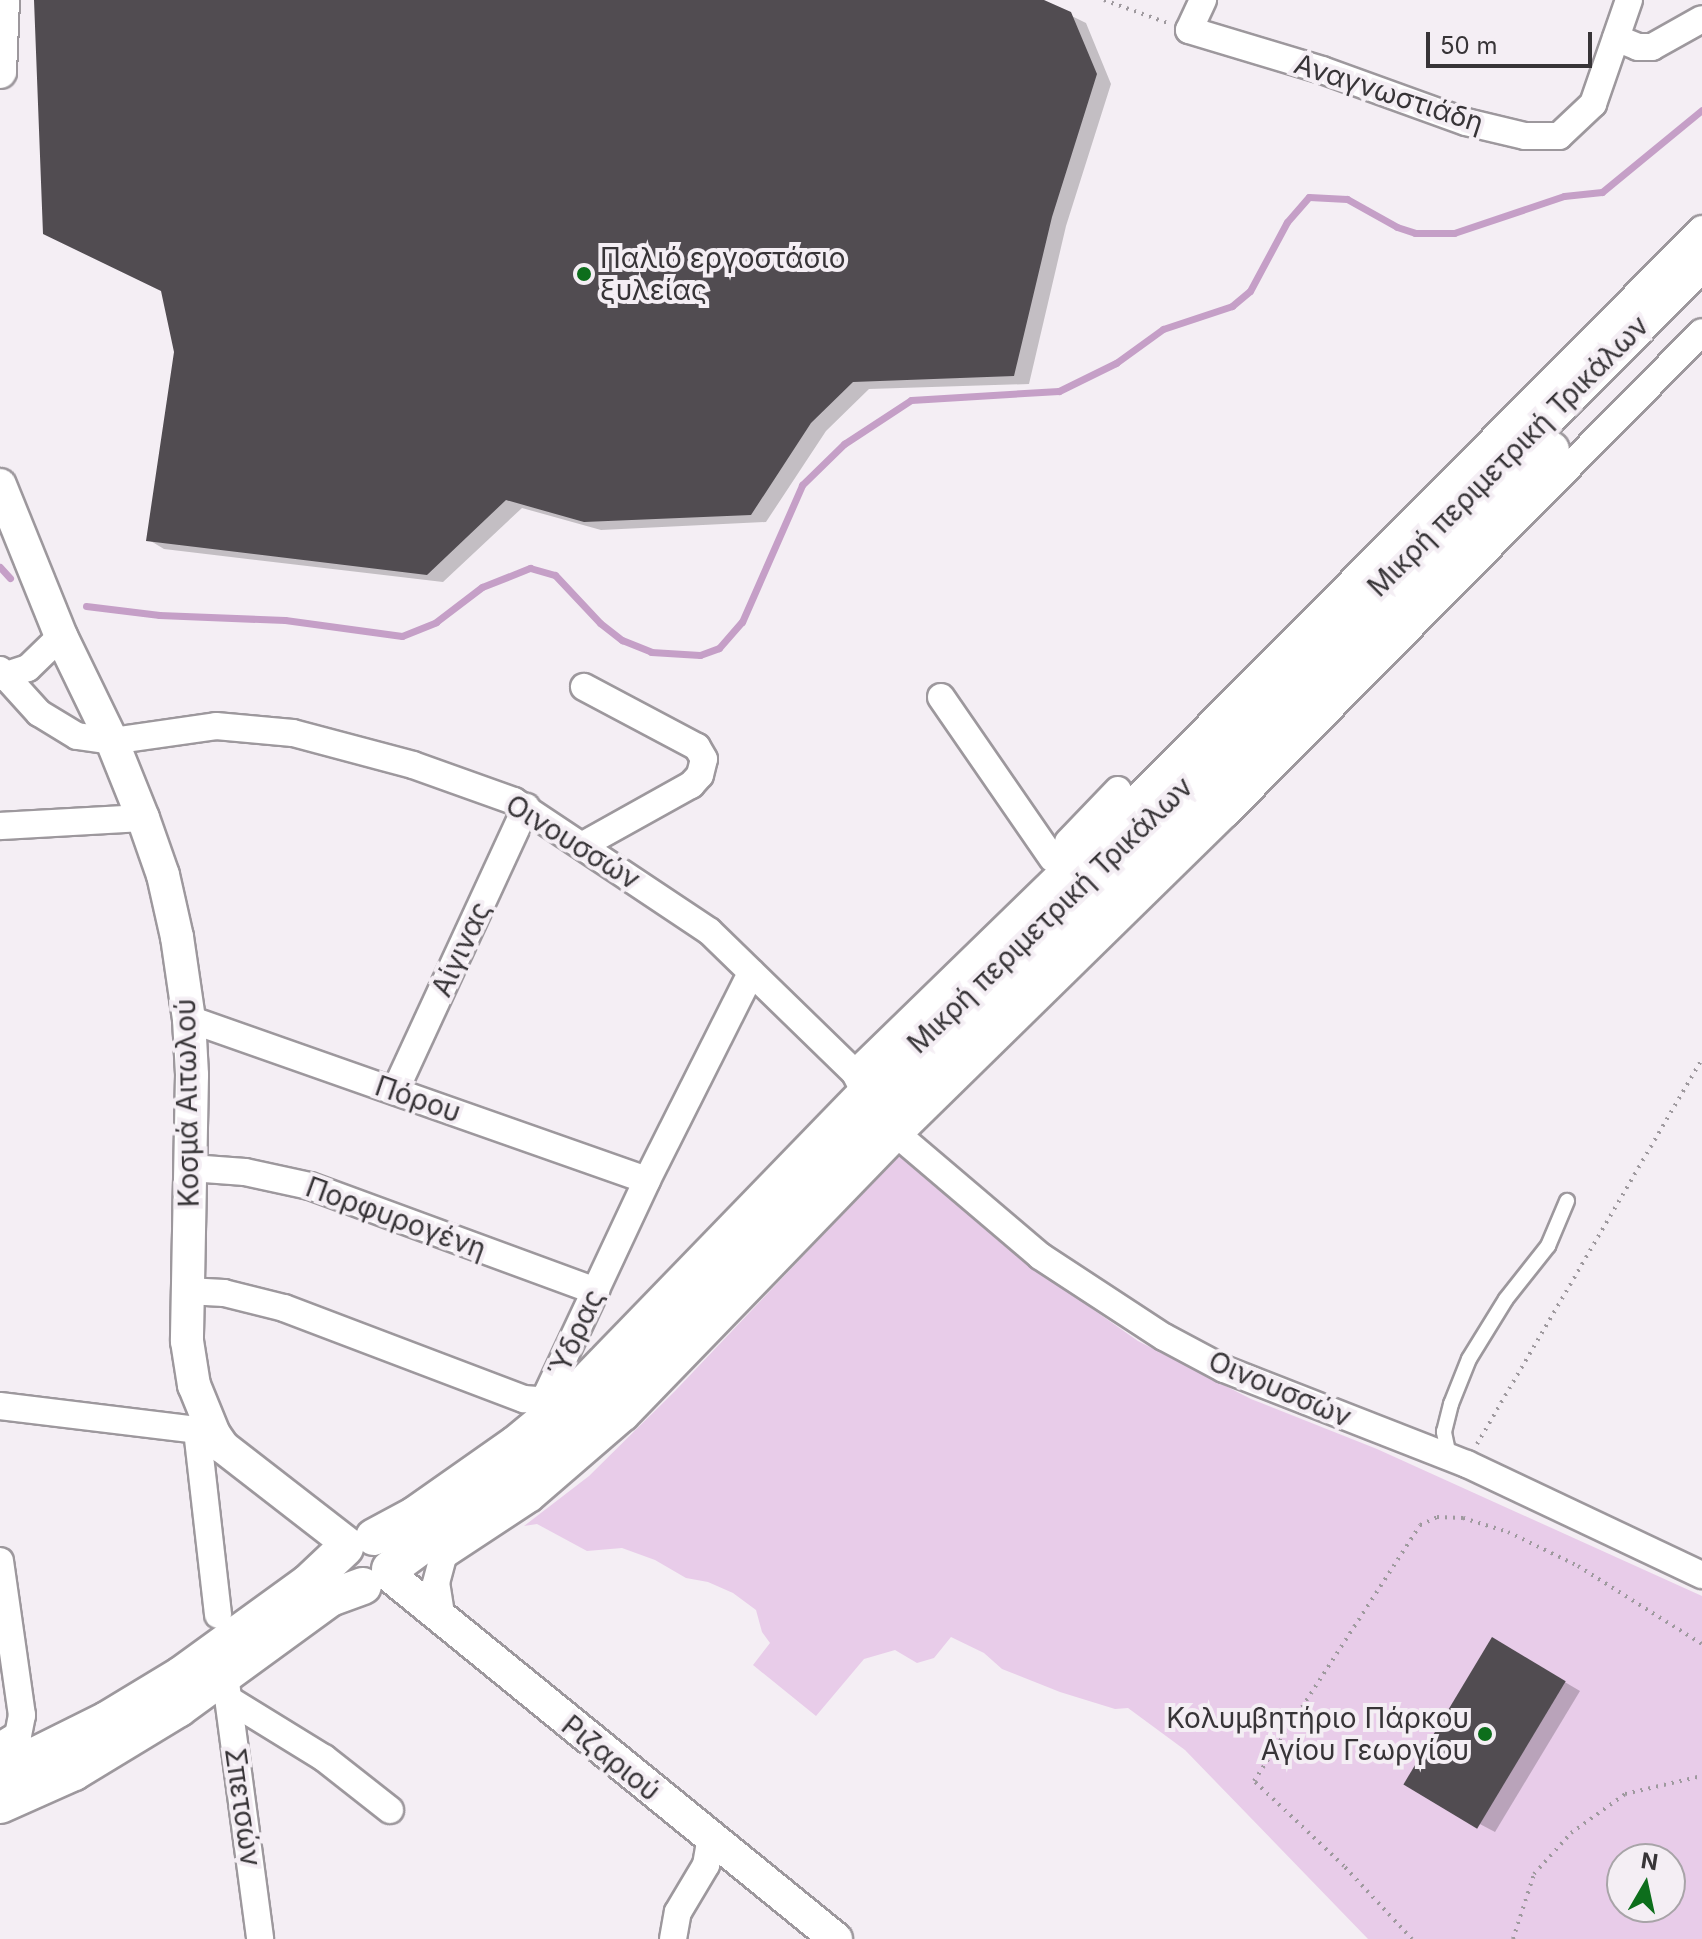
<!DOCTYPE html>
<html>
<head>
<meta charset="utf-8">
<style>
  body { margin:0 }
  #map { position:relative; width:1702px; height:1939px; overflow:hidden; background:#f4eef4; font-family:Inter,sans-serif }
  div>[style] { position:absolute }
  .green>* { inset:0; background:#e8cce9 }
  .shadow>* { inset:0; background:#0003 }
  .stream>* { height:7px; margin:-3.5px; padding:0 3.5px; transform-origin:3.5px; border-radius:3.5px; background:#c59fc7 }
  .building>* { inset:0; background:#514c51; transform-origin:0 0 }
  .path>* { height:4px; margin-top:-2px; transform-origin:0; background:repeating-linear-gradient(90deg,#9e999e 0 2px,transparent 0 8px) }
  .roads { filter:drop-shadow(2px 0 #9d989d) drop-shadow(-2px 0 #9d989d) drop-shadow(0 2px #9d989d) drop-shadow(0 -2px #9d989d) }
  .service>* { height:14px; margin:-7px; padding:0 7px; transform-origin:7px; border-radius:7px; background:#fff }
  .minor>* { height:26px; margin:-13px; padding:0 13px; transform-origin:13px; border-radius:13px; background:#fff }
  .tertiary>* { height:32px; margin:-16px; padding:0 16px; transform-origin:16px; border-radius:16px; background:#fff }
  .secondary>* { height:36px; margin:-18px; padding:0 18px; transform-origin:18px; border-radius:18px; background:#fff }
  .dots>* { width:22px; height:22px; translate:-50% -50%; box-sizing:border-box; border:4px solid #f4eef4; border-radius:50% }
  span { translate:-50% -50%; white-space:nowrap; text-align:center; line-height:1.15; -webkit-text-stroke:8px #f4eef4; paint-order:stroke }
  .street-label { font-size:28px; color:#373437 }
  .poi-label { font-size:28px; color:#373437 }
  .left { translate:0 -50%; text-align:left }
  .right { translate:-100% -50%; text-align:right }
  .north { position:absolute; left:1606px; top:1843px; width:80px; height:80px; box-sizing:border-box; background:#f4eef4; border:2px solid #a8a4a8; border-radius:50%; rotate:9deg; font-size:22px; font-weight:700; line-height:32px; text-align:center; color:#373437 }
  .north::after { content:''; display:block; margin:auto; width:28px; height:36px; background:#0d6e1c; clip-path:polygon(50% 0,100% 100%,50% 72%,0 100%) }
  .scale { position:absolute; left:1426px; top:32px; width:166px; height:36px; box-sizing:border-box; border:4px solid #373437; border-top:0; padding-left:10px; font-size:24px; line-height:28px; white-space:nowrap; color:#373437; -webkit-text-stroke:6px #f4eef4; paint-order:stroke }
</style>
</head>
<body>
<div id="map">
  <div class="green">
    <div style="clip-path:polygon(evenodd,899px 1155px,1017px 1256px,1138px 1341px,1251px 1399px,1377px 1449px,1702px 1596px,1702px 1939px,1368px 1939px,1185px 1750px,1128px 1708px,1115px 1709px,1060px 1692px,1002px 1669px,984px 1653px,951px 1637px,934px 1658px,917px 1663px,895px 1650px,864px 1659px,816px 1716px,753px 1665px,770px 1643px,762px 1632px,756px 1610px,733px 1593px,708px 1582px,686px 1578px,655px 1560px,622px 1548px,587px 1551px,537px 1524px,524px 1526px,589px 1476px,675px 1391px,899px 1155px,1622px 1859px,1670px 1859px,1670px 1907px,1622px 1907px,1622px 1859px)"></div>
  </div>
  <div class="shadow">
    <div style="clip-path:polygon(36px 0,1039px 0,1086px 23px,1111px 84px,1066px 226px,1029px 384px,869px 389px,826px 431px,766px 522px,601px 530px,522px 508px,443px 582px,164px 549px,149px 540px,176px 352px,163px 291px)"></div>
    <div style="clip-path:polygon(1492px 1639px,1580px 1691px,1495px 1832px,1423px 1794px)"></div>
  </div>
  <div class="stream">
    <div style="left:0;top:567px;width:15px;rotate:48deg"></div>
    <div style="left:86px;top:606px;width:74px;rotate:7deg"></div>
    <div style="left:159px;top:615px;width:126px;rotate:2.3deg"></div>
    <div style="left:285px;top:620px;width:118px;rotate:7.8deg"></div>
    <div style="left:402px;top:636px;width:37px;rotate:-22deg"></div>
    <div style="left:436px;top:622px;width:58px;rotate:-37.3deg"></div>
    <div style="left:482px;top:587px;width:52px;rotate:-21.6deg"></div>
    <div style="left:530px;top:568px;width:26px;rotate:16deg"></div>
    <div style="left:555px;top:575px;width:66px;rotate:46.8deg"></div>
    <div style="left:600px;top:623px;width:28px;rotate:38deg"></div>
    <div style="left:622px;top:640px;width:31px;rotate:22deg"></div>
    <div style="left:651px;top:652px;width:49px;rotate:3.5deg"></div>
    <div style="left:700px;top:655px;width:20px;rotate:-20deg"></div>
    <div style="left:719px;top:648px;width:35px;rotate:-49deg"></div>
    <div style="left:742px;top:622px;width:150px;rotate:-66.3deg"></div>
    <div style="left:802px;top:485px;width:59px;rotate:-44.3deg"></div>
    <div style="left:844px;top:444px;width:80px;rotate:-33.3deg"></div>
    <div style="left:911px;top:400px;width:148px;rotate:-3.5deg"></div>
    <div style="left:1059px;top:391px;width:64px;rotate:-26.2deg"></div>
    <div style="left:1116px;top:363px;width:58px;rotate:-35.9deg"></div>
    <div style="left:1163px;top:329px;width:73px;rotate:-18.4deg"></div>
    <div style="left:1232px;top:306px;width:23px;rotate:-40deg"></div>
    <div style="left:1250px;top:291px;width:78px;rotate:-61.8deg"></div>
    <div style="left:1287px;top:222px;width:33px;rotate:-49deg"></div>
    <div style="left:1309px;top:197px;width:38px;rotate:3deg"></div>
    <div style="left:1347px;top:199px;width:57px;rotate:29.2deg"></div>
    <div style="left:1397px;top:227px;width:19px;rotate:18deg"></div>
    <div style="left:1415px;top:233px;width:39px"></div>
    <div style="left:1454px;top:233px;width:116px;rotate:-18.6deg"></div>
    <div style="left:1564px;top:196px;width:38px;rotate:-6deg"></div>
    <div style="left:1602px;top:192px;width:129px;rotate:-39.4deg"></div>
  </div>
  <div class="building">
    <div style="clip-path:polygon(34px 0,1044px 0,1071px 12px,1097px 74px,1052px 217px,1014px 376px,853px 382px,811px 423px,751px 515px,584px 522px,506px 500px,427px 575px,146px 541px,174px 352px,161px 291px,43px 234px)"></div>
    <div style="left:1492px;top:1637px;width:86px;height:172px;rotate:31deg"></div>
  </div>
  <div class="path">
    <div style="left:1104px;top:0;width:68px;rotate:19.8deg"></div>
    <div style="left:1477px;top:1444px;width:446px;rotate:-59.7deg"></div>
    <div style="left:1412px;top:1939px;width:100px;rotate:-133deg"></div>
    <div style="left:1344px;top:1866px;width:124px;rotate:-136.6deg"></div>
    <div style="left:1254px;top:1781px;width:305px;rotate:-57deg"></div>
    <div style="left:1420px;top:1525px;width:19px;rotate:-25deg"></div>
    <div style="left:1437px;top:1517px;width:26px;rotate:2deg"></div>
    <div style="left:1463px;top:1518px;width:47px;rotate:17.3deg"></div>
    <div style="left:1508px;top:1532px;width:78px;rotate:25.9deg"></div>
    <div style="left:1578px;top:1566px;width:146px;rotate:32.2deg"></div>
    <div style="left:1513px;top:1939px;width:68px;rotate:-72.1deg"></div>
    <div style="left:1534px;top:1874px;width:55px;rotate:-47.9deg"></div>
    <div style="left:1571px;top:1833px;width:67px;rotate:-35.8deg"></div>
    <div style="left:1625px;top:1794px;width:79px;rotate:-13.2deg"></div>
  </div>
  <div class="roads">
    <div class="service">
      <div style="left:1449px;top:1456px;width:25px;rotate:-102deg"></div>
      <div style="left:1444px;top:1432px;width:29px;rotate:-76deg"></div>
      <div style="left:1451px;top:1404px;width:48px;rotate:-68.2deg"></div>
      <div style="left:1469px;top:1359px;width:70px;rotate:-58.3deg"></div>
      <div style="left:1506px;top:1299px;width:68px;rotate:-51.6deg"></div>
      <div style="left:1548px;top:1246px;width:49px;rotate:-67.1deg"></div>
    </div>
    <div class="minor">
      <div style="left:1203px;top:0;width:33px;rotate:115deg"></div>
      <div style="left:1189px;top:30px;width:139px;rotate:16.7deg"></div>
      <div style="left:1322px;top:70px;width:153px;rotate:19.9deg"></div>
      <div style="left:1466px;top:122px;width:61px;rotate:13.3deg"></div>
      <div style="left:1525px;top:136px;width:34px"></div>
      <div style="left:1559px;top:136px;width:47px;rotate:-43.3deg"></div>
      <div style="left:1593px;top:104px;width:110px;rotate:-70.9deg"></div>
      <div style="left:1616px;top:38px;width:24px;rotate:22deg"></div>
      <div style="left:1638px;top:47px;width:14px"></div>
      <div style="left:1652px;top:47px;width:57px;rotate:-29.2deg"></div>
      <div style="left:0;top:670px;width:58px;rotate:47.8deg"></div>
      <div style="left:39px;top:713px;width:44px;rotate:31.2deg"></div>
      <div style="left:77px;top:736px;width:35px;rotate:8deg"></div>
      <div style="left:112px;top:741px;width:105px;rotate:-8.2deg"></div>
      <div style="left:216px;top:726px;width:77px;rotate:5.2deg"></div>
      <div style="left:293px;top:733px;width:124px;rotate:14.9deg"></div>
      <div style="left:413px;top:765px;width:107px;rotate:19.6deg"></div>
      <div style="left:514px;top:801px;width:234px;rotate:33.7deg"></div>
      <div style="left:709px;top:931px;width:204px;rotate:44.2deg"></div>
      <div style="left:855px;top:1073px;width:16px;rotate:63deg"></div>
      <div style="left:0;top:677px;width:29px;rotate:-18deg"></div>
      <div style="left:28px;top:668px;width:46px;rotate:-44.1deg"></div>
      <div style="left:941px;top:697px;width:196px;rotate:55.4deg"></div>
      <div style="left:0;top:826px;width:143px;rotate:-3.2deg"></div>
      <div style="left:1068px;top:842px;width:72px;rotate:-46.1deg"></div>
      <div style="left:583px;top:845px;width:124px;rotate:-29.1deg"></div>
      <div style="left:691px;top:785px;width:13px;rotate:-48deg"></div>
      <div style="left:700px;top:775px;width:16px;rotate:-76deg"></div>
      <div style="left:704px;top:759px;width:14px;rotate:-120deg"></div>
      <div style="left:697px;top:747px;width:128px;rotate:-152deg"></div>
      <div style="left:189px;top:1019px;width:485px;rotate:19.4deg"></div>
      <div style="left:855px;top:1073px;width:373px;rotate:-44.2deg"></div>
      <div style="left:1122px;top:813px;width:823px;rotate:-45.2deg"></div>
      <div style="left:395px;top:1091px;width:313px;rotate:-65.2deg"></div>
      <div style="left:898px;top:1135px;width:187px;rotate:40.4deg"></div>
      <div style="left:1040px;top:1256px;width:148px;rotate:33.2deg"></div>
      <div style="left:1164px;top:1337px;width:68px;rotate:28.1deg"></div>
      <div style="left:1224px;top:1369px;width:261px;rotate:21.4deg"></div>
      <div style="left:1467px;top:1464px;width:260px;rotate:25.3deg"></div>
      <div style="left:191px;top:1168px;width:54px;rotate:4.2deg"></div>
      <div style="left:245px;top:1172px;width:66px;rotate:12.2deg"></div>
      <div style="left:310px;top:1186px;width:305px;rotate:20.2deg"></div>
      <div style="left:187px;top:1291px;width:37px;rotate:3deg"></div>
      <div style="left:224px;top:1293px;width:62px;rotate:14deg"></div>
      <div style="left:284px;top:1308px;width:257px;rotate:20.8deg"></div>
      <div style="left:524px;top:1399px;width:16px;rotate:4deg"></div>
      <div style="left:540px;top:1400px;width:7px;rotate:-34deg"></div>
      <div style="left:546px;top:1396px;width:238px;rotate:-64.9deg"></div>
      <div style="left:647px;top:1180px;width:232px;rotate:-63.3deg"></div>
      <div style="left:0;top:1406px;width:198px;rotate:6.9deg"></div>
      <div style="left:207px;top:1418px;width:16px;rotate:130deg"></div>
      <div style="left:197px;top:1430px;width:186px;rotate:83.5deg"></div>
      <div style="left:0;top:1561px;width:156px;rotate:81.9deg"></div>
      <div style="left:22px;top:1715px;width:20px;rotate:101deg"></div>
      <div style="left:18px;top:1735px;width:21px;rotate:149deg"></div>
      <div style="left:442px;top:1620px;width:37px;rotate:-99deg"></div>
      <div style="left:436px;top:1583px;width:28px;rotate:-75deg"></div>
      <div style="left:443px;top:1556px;width:105px;rotate:-33.4deg"></div>
      <div style="left:531px;top:1498px;width:124px;rotate:-40.8deg"></div>
      <div style="left:625px;top:1417px;width:392px;rotate:-45.9deg"></div>
      <div style="left:898px;top:1135px;width:459px;rotate:-44.4deg"></div>
      <div style="left:1226px;top:814px;width:677px;rotate:-45.36deg"></div>
      <div style="left:225px;top:1675px;width:266px;rotate:82.4deg"></div>
      <div style="left:228px;top:1699px;width:113px;rotate:31.6deg"></div>
      <div style="left:324px;top:1758px;width:84px;rotate:38.2deg"></div>
      <div style="left:673px;top:1939px;width:27px;rotate:-80deg"></div>
      <div style="left:678px;top:1912px;width:55px;rotate:-59.2deg"></div>
      <div style="left:706px;top:1865px;width:28px;rotate:-80deg"></div>
    </div>
    <div class="tertiary">
      <div style="left:0;top:72px;width:72px;rotate:-87.6deg"></div>
      <div style="left:0;top:485px;width:163px;rotate:68deg"></div>
      <div style="left:61px;top:636px;width:117px;rotate:64.1deg"></div>
      <div style="left:112px;top:741px;width:83px;rotate:68.1deg"></div>
      <div style="left:143px;top:818px;width:60px;rotate:70.7deg"></div>
      <div style="left:163px;top:875px;width:64px;rotate:77.3deg"></div>
      <div style="left:177px;top:937px;width:83px;rotate:81.7deg"></div>
      <div style="left:189px;top:1019px;width:56px;rotate:86.9deg"></div>
      <div style="left:192px;top:1075px;width:266px;rotate:91.1deg"></div>
      <div style="left:187px;top:1341px;width:45px;rotate:81deg"></div>
      <div style="left:194px;top:1385px;width:53px;rotate:67.8deg"></div>
      <div style="left:214px;top:1434px;width:16px;rotate:55deg"></div>
      <div style="left:223px;top:1447px;width:158px;rotate:37.8deg"></div>
      <div style="left:388px;top:1574px;width:578px;rotate:39.17deg"></div>
    </div>
    <div class="secondary">
      <div style="left:374px;top:1537px;width:47px;rotate:-28.2deg"></div>
      <div style="left:415px;top:1515px;width:123px;rotate:-35.1deg"></div>
      <div style="left:516px;top:1444px;width:67px;rotate:-39.6deg"></div>
      <div style="left:568px;top:1401px;width:429px;rotate:-45.9deg"></div>
      <div style="left:866px;top:1093px;width:307px;rotate:-43.7deg"></div>
      <div style="left:1088px;top:881px;width:872px;rotate:-45.23deg"></div>
      <div style="left:390px;top:1569px;width:182px;rotate:-36.3deg"></div>
      <div style="left:537px;top:1461px;width:102px;rotate:-41deg"></div>
      <div style="left:614px;top:1394px;width:399px;rotate:-46.2deg"></div>
      <div style="left:890px;top:1106px;width:501px;rotate:-44.11deg"></div>
      <div style="left:1250px;top:757px;width:430px;rotate:-45.6deg"></div>
      <div style="left:0;top:1773px;width:119px;rotate:-26.4deg"></div>
      <div style="left:107px;top:1720px;width:87px;rotate:-31.3deg"></div>
      <div style="left:181px;top:1675px;width:157px;rotate:-35.9deg"></div>
      <div style="left:308px;top:1583px;width:51px;rotate:-43.4deg"></div>
      <div style="left:0;top:1805px;width:81px;rotate:-24deg"></div>
      <div style="left:74px;top:1772px;width:122px;rotate:-31.2deg"></div>
      <div style="left:178px;top:1709px;width:188px;rotate:-36.1deg"></div>
      <div style="left:330px;top:1598px;width:35px;rotate:-20deg"></div>
    </div>
  </div>
  <div class="dots">
    <div style="left:584px;top:274px;background:#0d6e1c"></div>
    <div style="left:1485px;top:1734px;background:#0d6e1c"></div>
  </div>
  <div class="street-label">
    <span style="left:1389px;top:93px;rotate:18deg">Αναγνωστιάδη</span>
    <span style="left:1508px;top:456px;rotate:-45deg">Μικρή περιμετρική Τρικάλων</span>
    <span style="left:573px;top:842px;rotate:32deg">Οινουσσών</span>
    <span style="left:1050px;top:915px;rotate:-44deg">Μικρή περιμετρική Τρικάλων</span>
    <span style="left:461px;top:949px;rotate:-65deg">Αίγινας</span>
    <span style="left:418px;top:1099px;rotate:19deg">Πόρου</span>
    <span style="left:187px;top:1103px;rotate:-91deg">Κοσμά Αιτωλού</span>
    <span style="left:396px;top:1218px;rotate:20deg">Πορφυρογένη</span>
    <span style="left:576px;top:1333px;rotate:-65deg">Ύδρας</span>
    <span style="left:1280px;top:1389px;rotate:23deg">Οινουσσών</span>
    <span style="left:611px;top:1758px;rotate:39deg">Ριζαριού</span>
    <span style="left:243px;top:1807px;rotate:82deg">Σπετσών</span>
  </div>
  <div class="poi-label">
    <span class="left" style="left:600px;top:274px">Παλιό εργοστάσιο<br>ξυλείας</span>
    <span class="right" style="left:1469px;top:1734px">Κολυμβητήριο Πάρκου<br>Αγίου Γεωργίου</span>
  </div>
  <div class="north">N</div>
  <div class="scale">50 m</div>
</div>
</body>
</html>
